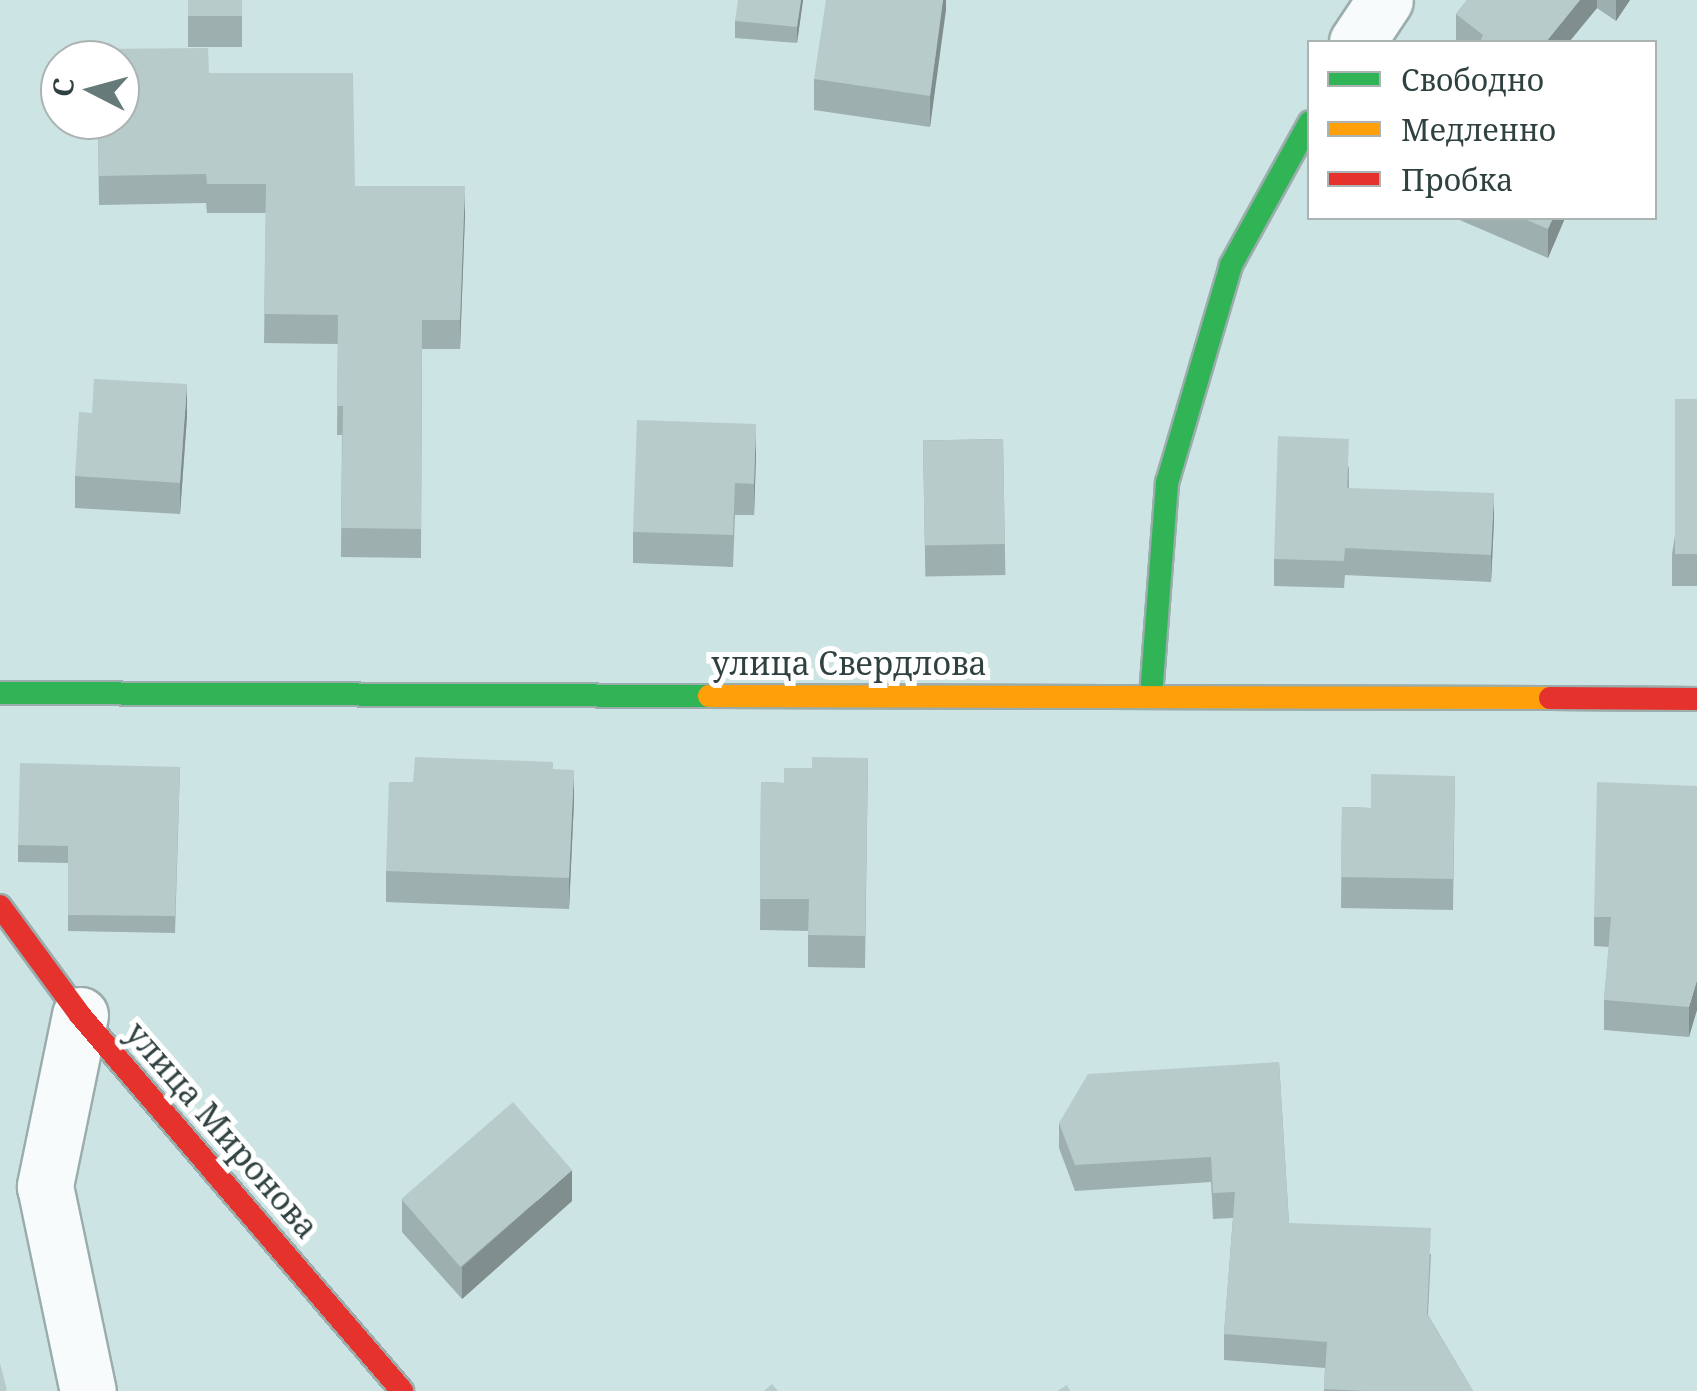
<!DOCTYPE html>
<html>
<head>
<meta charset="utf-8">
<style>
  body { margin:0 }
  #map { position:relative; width:1697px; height:1391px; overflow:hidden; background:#cce4e3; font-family:"Noto Serif",serif }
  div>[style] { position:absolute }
  .roads { filter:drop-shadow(2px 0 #9aadac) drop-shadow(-2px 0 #9aadac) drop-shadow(0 2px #9aadac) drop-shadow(0 -2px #9aadac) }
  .street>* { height:55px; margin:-27.5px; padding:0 27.5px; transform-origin:27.5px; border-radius:27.5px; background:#f7fbfb }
  .fast>* { height:22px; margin:-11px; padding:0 11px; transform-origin:11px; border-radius:11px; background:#30b455 }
  .slow>* { height:22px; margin:-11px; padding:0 11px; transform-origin:11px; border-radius:11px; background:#ff9f0a }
  .jam>* { height:22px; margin:-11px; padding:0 11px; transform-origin:11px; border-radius:11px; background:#e5322d }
  .wall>* { inset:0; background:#9dafae; transform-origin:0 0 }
  .shaded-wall>* { inset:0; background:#808e8d }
  .building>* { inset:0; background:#b7cbca; transform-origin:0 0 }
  span { translate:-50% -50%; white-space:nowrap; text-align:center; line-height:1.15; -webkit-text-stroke:10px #fff; paint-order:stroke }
  .street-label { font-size:32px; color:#2f4140 }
  .legend { position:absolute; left:1307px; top:40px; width:350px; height:180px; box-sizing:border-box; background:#fff; border:2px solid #acb3b3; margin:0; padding:12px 18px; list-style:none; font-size:30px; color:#2f4140 }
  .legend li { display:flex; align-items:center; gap:20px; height:50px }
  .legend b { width:50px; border:2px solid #acb3b3 }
  .north { position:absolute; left:40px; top:40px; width:100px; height:100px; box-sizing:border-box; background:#fff; border:2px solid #acb3b3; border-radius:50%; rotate:276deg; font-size:28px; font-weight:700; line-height:40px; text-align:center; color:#2f4140 }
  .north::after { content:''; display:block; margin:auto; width:35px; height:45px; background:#667a79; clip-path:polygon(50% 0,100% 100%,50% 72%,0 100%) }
</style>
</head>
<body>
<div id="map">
  <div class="roads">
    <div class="street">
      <div style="left:1357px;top:42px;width:50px;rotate:-56.3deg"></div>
      <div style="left:80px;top:1015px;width:175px;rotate:101.6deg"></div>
      <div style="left:45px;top:1186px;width:209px;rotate:78.2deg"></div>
    </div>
    <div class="fast">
      <div style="left:0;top:693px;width:709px;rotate:0.24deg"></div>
      <div style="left:1151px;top:696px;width:214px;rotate:-85.7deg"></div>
      <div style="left:1167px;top:483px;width:227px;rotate:-73.6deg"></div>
      <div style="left:1231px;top:265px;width:163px;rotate:-61.1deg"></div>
    </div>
    <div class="slow">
      <div style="left:709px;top:696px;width:841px;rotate:0.14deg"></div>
    </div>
    <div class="jam">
      <div style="left:1550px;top:698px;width:147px;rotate:0.4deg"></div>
      <div style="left:0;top:906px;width:135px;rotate:53.7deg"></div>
      <div style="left:80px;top:1015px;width:495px;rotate:49.4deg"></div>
    </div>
  </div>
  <div class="wall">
    <div style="left:188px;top:0;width:54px;height:47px"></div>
    <div style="clip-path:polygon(803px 0,797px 43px,735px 38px,735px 21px)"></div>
    <div style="clip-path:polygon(946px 0,930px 127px,814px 110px,814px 79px)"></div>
    <div style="clip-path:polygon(1467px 0,1630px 0,1616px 21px,1597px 8px,1569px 42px,1456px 42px,1456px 14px)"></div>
    <div style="clip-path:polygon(209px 73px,355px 186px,465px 215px,460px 349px,422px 349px,421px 558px,341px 557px,342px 435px,337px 435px,338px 344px,264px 343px,266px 213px,207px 213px,206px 203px,99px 205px,98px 120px)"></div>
    <div style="clip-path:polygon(1455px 218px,1565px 218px,1548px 258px)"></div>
    <div style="clip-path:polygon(1697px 399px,1697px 586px,1672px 586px,1672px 554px)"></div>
    <div style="clip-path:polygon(187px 416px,180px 514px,75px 508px,75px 476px)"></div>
    <div style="left:1003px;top:439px;width:136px;height:80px;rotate:89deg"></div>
    <div style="clip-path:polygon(756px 456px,754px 515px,735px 515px,733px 567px,633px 563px,633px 532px)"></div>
    <div style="clip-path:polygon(1349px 466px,1349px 488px,1494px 520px,1491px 582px,1345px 575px,1344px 588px,1274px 586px,1274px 559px)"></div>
    <div style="clip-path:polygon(868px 758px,865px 968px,808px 967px,808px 931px,760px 930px,761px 782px,784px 783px,812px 768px)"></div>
    <div style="clip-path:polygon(180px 767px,175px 933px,68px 931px,68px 863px,18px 862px,18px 845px)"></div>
    <div style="clip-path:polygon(553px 769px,574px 801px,569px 909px,386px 902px,386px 871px,413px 782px)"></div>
    <div style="clip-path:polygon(1455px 776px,1453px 910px,1341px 908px,1342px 807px,1371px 808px)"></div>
    <div style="clip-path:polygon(1697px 786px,1689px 1037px,1604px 1030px,1604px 1000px,1609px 947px,1594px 946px,1594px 917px)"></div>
    <div style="clip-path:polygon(1279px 1062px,1289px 1223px,1431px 1254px,1428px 1315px,1473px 1391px,1324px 1391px,1325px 1368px,1224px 1360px,1224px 1334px,1233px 1218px,1213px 1219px,1211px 1182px,1075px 1191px,1059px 1148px,1059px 1123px)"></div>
    <div style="clip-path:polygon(402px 1200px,572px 1201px,462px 1299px,402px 1232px)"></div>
  </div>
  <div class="shaded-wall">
    <div style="clip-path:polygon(801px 0,803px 0,797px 43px,797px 27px)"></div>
    <div style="clip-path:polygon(943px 0,946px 0,946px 10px,930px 127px,930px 96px)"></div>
    <div style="clip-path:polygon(1580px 0,1597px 0,1597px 8px,1569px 42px,1546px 42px)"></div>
    <div style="clip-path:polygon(1616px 0,1630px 0,1616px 21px)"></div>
    <div style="clip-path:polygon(465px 186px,465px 215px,460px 349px,460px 320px)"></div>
    <div style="clip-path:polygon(1553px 218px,1565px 218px,1548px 258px,1548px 229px)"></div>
    <div style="clip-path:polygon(187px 384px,187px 416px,180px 514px,180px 483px)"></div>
    <div style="clip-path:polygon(756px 424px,756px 456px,754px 515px,754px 484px)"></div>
    <div style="clip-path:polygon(1494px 493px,1494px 520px,1491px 582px,1491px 555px)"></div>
    <div style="clip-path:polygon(574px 770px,574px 801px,569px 909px,569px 878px)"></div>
    <div style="clip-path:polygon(1697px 980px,1697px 1010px,1689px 1037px,1689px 1007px)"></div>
    <div style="clip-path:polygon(572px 1170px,572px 1201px,462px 1299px,462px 1267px)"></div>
  </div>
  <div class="building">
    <div style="left:188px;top:0;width:54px;height:16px"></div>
    <div style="clip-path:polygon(738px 0,801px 0,797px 27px,735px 21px)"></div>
    <div style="clip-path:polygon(826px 0,943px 0,930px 96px,814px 79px)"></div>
    <div style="clip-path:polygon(1467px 0,1580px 0,1546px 42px,1480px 42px,1483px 35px,1456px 14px)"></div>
    <div style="clip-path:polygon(208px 48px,209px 73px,353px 73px,355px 186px,465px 186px,460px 320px,422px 320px,421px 529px,341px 528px,343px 406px,337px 406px,338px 315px,264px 314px,266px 184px,207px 184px,206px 174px,99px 176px,98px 120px,120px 120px,120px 60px,98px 60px,97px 49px)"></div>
    <div style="clip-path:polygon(1522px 218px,1553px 218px,1548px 229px)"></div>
    <div style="clip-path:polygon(94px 379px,187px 384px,180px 483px,75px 476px,79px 412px,92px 413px)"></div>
    <div style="left:1675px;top:399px;width:22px;height:155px"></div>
    <div style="clip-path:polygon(637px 420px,756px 424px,754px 484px,735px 483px,733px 535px,633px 532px)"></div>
    <div style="clip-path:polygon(1278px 436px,1349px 439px,1347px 488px,1494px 493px,1491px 555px,1345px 548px,1344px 561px,1274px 559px)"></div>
    <div style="left:1003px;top:439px;width:105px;height:80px;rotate:89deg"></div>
    <div style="clip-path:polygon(415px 757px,553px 762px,553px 769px,574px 770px,569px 878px,386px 871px,389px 782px,413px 782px)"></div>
    <div style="clip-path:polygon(812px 757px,868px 758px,865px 936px,808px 935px,809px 899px,760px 899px,761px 782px,784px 783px,784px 768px,812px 768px)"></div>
    <div style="clip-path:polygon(20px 763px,180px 767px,175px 916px,68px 915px,68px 846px,18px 845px)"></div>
    <div style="clip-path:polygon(1371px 774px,1455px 776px,1453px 879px,1341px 877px,1342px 807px,1371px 808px)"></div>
    <div style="clip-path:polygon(1597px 782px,1697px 786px,1697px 980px,1689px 1007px,1604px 1000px,1611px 917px,1594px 917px)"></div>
    <div style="clip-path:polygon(1279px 1062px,1289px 1223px,1431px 1228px,1427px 1314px,1473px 1391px,1364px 1391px,1324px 1389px,1327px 1342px,1224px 1334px,1235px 1192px,1213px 1193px,1211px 1157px,1075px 1165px,1059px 1123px,1088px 1074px)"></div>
    <div style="left:513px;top:1102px;width:90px;height:148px;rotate:49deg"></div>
    <div style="clip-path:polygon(0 1363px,7px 1390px,5px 1391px,0 1391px)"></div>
    <div style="clip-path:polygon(772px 1384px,778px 1391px,764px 1391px)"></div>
    <div style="clip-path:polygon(1067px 1385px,1070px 1391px,1057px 1391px)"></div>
  </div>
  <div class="street-label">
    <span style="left:849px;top:663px">улица Свердлова</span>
    <span style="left:222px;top:1130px;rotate:49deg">улица Миронова</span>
  </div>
  <ul class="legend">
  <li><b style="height:12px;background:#30b455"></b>Свободно</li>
  <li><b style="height:12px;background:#ff9f0a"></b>Медленно</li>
  <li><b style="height:12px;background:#e5322d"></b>Пробка</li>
  </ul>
  <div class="north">С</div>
</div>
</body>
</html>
